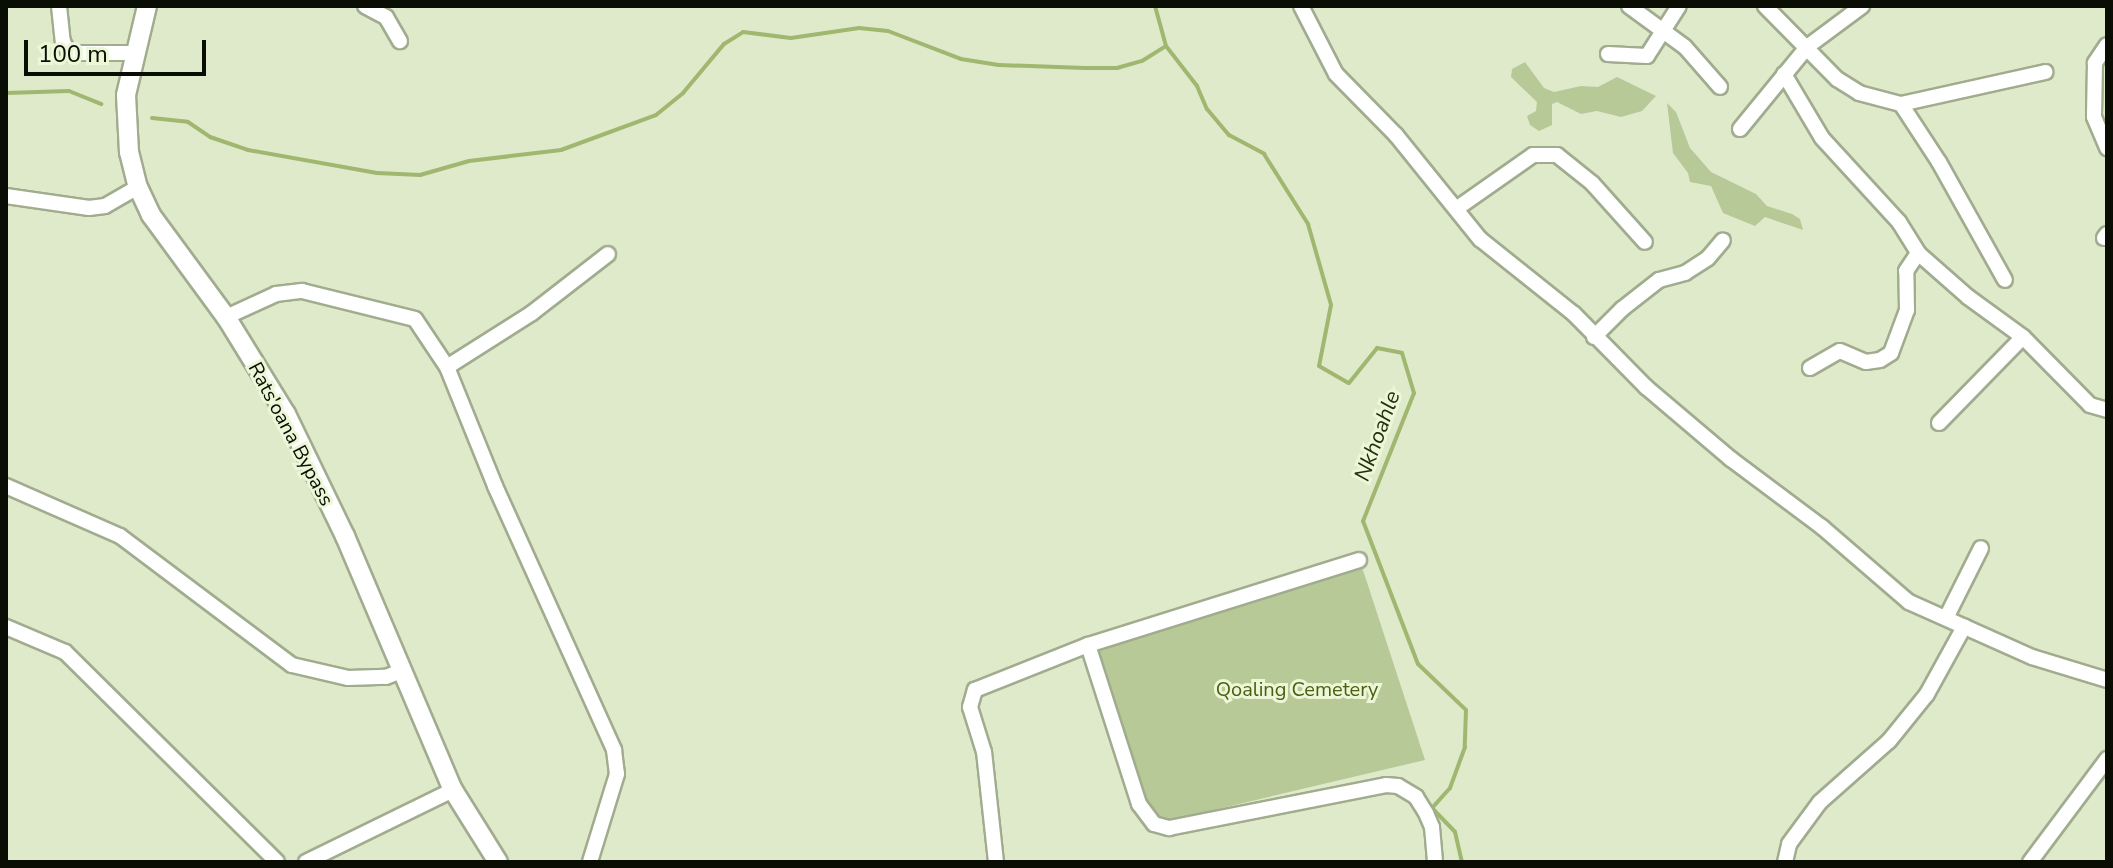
<!DOCTYPE html>
<html>
<head>
<meta charset="utf-8">
<style>
  body { margin:0 }
  #map { position:relative; width:2113px; height:868px; overflow:hidden; background:#dfeacb; font-family:"Nunito Sans",sans-serif }
  div>[style] { position:absolute }
  .green>* { inset:0; background:#b7c997 }
  .stream>* { height:4px; margin:-2px; padding:0 2px; transform-origin:2px; border-radius:2px; background:#a0b770 }
  .roads { filter:drop-shadow(2px 0 #a1ac8f) drop-shadow(-2px 0 #a1ac8f) drop-shadow(0 2px #a1ac8f) drop-shadow(0 -2px #a1ac8f) }
  .minor>* { height:14px; margin:-7px; padding:0 7px; transform-origin:7px; border-radius:7px; background:#fff }
  .tertiary>* { height:18px; margin:-9px; padding:0 9px; transform-origin:9px; border-radius:9px; background:#fff }
  span { translate:-50% -50%; white-space:nowrap; text-align:center; line-height:1.15; -webkit-text-stroke:6px #ecf7d8; paint-order:stroke }
  .street-label { font-size:20px; color:#0a0d04 }
  .park-label { font-size:20px; color:#4b6012 }
  .water-label { font-size:22px; color:#242d0f; font-style:italic }
  .frame { position:absolute; inset:0; border:8px solid #0a0d04; pointer-events:none }
  .scale { position:absolute; left:24px; top:40px; width:182px; height:36px; box-sizing:border-box; border:4px solid #0a0d04; border-top:0; padding-left:10px; font-size:24px; line-height:28px; white-space:nowrap; color:#0a0d04; -webkit-text-stroke:6px #ecf7d8; paint-order:stroke }
</style>
</head>
<body>
<div id="map">
  <div class="green">
    <div style="clip-path:polygon(1525px 62px,1544px 88px,1554px 92px,1581px 86px,1598px 87px,1617px 77px,1656px 96px,1642px 111px,1621px 117px,1597px 111px,1581px 114px,1557px 102px,1552px 104px,1552px 125px,1539px 131px,1530px 125px,1527px 116px,1536px 111px,1537px 102px,1511px 77px,1512px 69px)"></div>
    <div style="clip-path:polygon(1667px 103px,1676px 112px,1690px 148px,1711px 172px,1756px 194px,1767px 206px,1792px 214px,1800px 219px,1803px 230px,1765px 217px,1755px 226px,1723px 213px,1711px 186px,1690px 182px,1688px 173px,1673px 153px)"></div>
    <div style="clip-path:polygon(1362px 567px,1425px 760px,1154px 824px,1139px 804px,1088px 645px)"></div>
  </div>
  <div class="stream">
    <div style="left:1155px;top:6px;width:41px;rotate:74.6deg"></div>
    <div style="left:1166px;top:46px;width:51px;rotate:52.2deg"></div>
    <div style="left:1197px;top:86px;width:25px;rotate:67deg"></div>
    <div style="left:1207px;top:109px;width:34px;rotate:50deg"></div>
    <div style="left:1229px;top:135px;width:40px;rotate:28deg"></div>
    <div style="left:1264px;top:154px;width:83px;rotate:57.8deg"></div>
    <div style="left:1308px;top:224px;width:84px;rotate:74.1deg"></div>
    <div style="left:1331px;top:305px;width:62px;rotate:101.1deg"></div>
    <div style="left:1319px;top:366px;width:34px;rotate:30deg"></div>
    <div style="left:1349px;top:383px;width:45px;rotate:-51.3deg"></div>
    <div style="left:1377px;top:348px;width:25px;rotate:11deg"></div>
    <div style="left:1402px;top:353px;width:42px;rotate:73.3deg"></div>
    <div style="left:1414px;top:393px;width:138px;rotate:111.7deg"></div>
    <div style="left:1363px;top:521px;width:153px;rotate:69deg"></div>
    <div style="left:1418px;top:664px;width:66px;rotate:43.8deg"></div>
    <div style="left:1466px;top:710px;width:37px;rotate:92deg"></div>
    <div style="left:1465px;top:747px;width:44px;rotate:110.1deg"></div>
    <div style="left:1450px;top:788px;width:27px;rotate:132deg"></div>
    <div style="left:1432px;top:808px;width:33px;rotate:46deg"></div>
    <div style="left:1455px;top:832px;width:31px;rotate:77deg"></div>
    <div style="left:6px;top:93px;width:63px;rotate:-1.8deg"></div>
    <div style="left:69px;top:91px;width:35px;rotate:22deg"></div>
    <div style="left:152px;top:118px;width:36px;rotate:6deg"></div>
    <div style="left:188px;top:122px;width:27px;rotate:34deg"></div>
    <div style="left:210px;top:137px;width:40px;rotate:18.9deg"></div>
    <div style="left:248px;top:150px;width:131px;rotate:10.1deg"></div>
    <div style="left:377px;top:173px;width:43px;rotate:2.7deg"></div>
    <div style="left:420px;top:175px;width:51px;rotate:-15.9deg"></div>
    <div style="left:469px;top:161px;width:93px;rotate:-6.8deg"></div>
    <div style="left:561px;top:150px;width:101px;rotate:-20.2deg"></div>
    <div style="left:656px;top:115px;width:35px;rotate:-39deg"></div>
    <div style="left:683px;top:93px;width:64px;rotate:-50.1deg"></div>
    <div style="left:724px;top:44px;width:22px;rotate:-32deg"></div>
    <div style="left:743px;top:32px;width:48px;rotate:7.1deg"></div>
    <div style="left:791px;top:38px;width:69px;rotate:-8.4deg"></div>
    <div style="left:859px;top:28px;width:29px;rotate:6deg"></div>
    <div style="left:888px;top:31px;width:78px;rotate:21deg"></div>
    <div style="left:961px;top:59px;width:38px;rotate:9deg"></div>
    <div style="left:999px;top:65px;width:86px;rotate:2deg"></div>
    <div style="left:1085px;top:68px;width:32px"></div>
    <div style="left:1117px;top:68px;width:26px;rotate:-16deg"></div>
    <div style="left:1142px;top:61px;width:28px;rotate:-32deg"></div>
  </div>
  <div class="roads">
    <div class="minor">
      <div style="left:59px;top:6px;width:36px;rotate:84deg"></div>
      <div style="left:63px;top:42px;width:13px;rotate:61deg"></div>
      <div style="left:69px;top:53px;width:64px"></div>
      <div style="left:365px;top:6px;width:24px;rotate:28deg"></div>
      <div style="left:386px;top:17px;width:28px;rotate:60deg"></div>
      <div style="left:1301px;top:6px;width:76px;rotate:62.8deg"></div>
      <div style="left:1336px;top:74px;width:86px;rotate:45.5deg"></div>
      <div style="left:1396px;top:135px;width:134px;rotate:51.1deg"></div>
      <div style="left:1480px;top:239px;width:120px;rotate:38.6deg"></div>
      <div style="left:1574px;top:314px;width:103px;rotate:45.4deg"></div>
      <div style="left:1646px;top:387px;width:111px;rotate:40.3deg"></div>
      <div style="left:1731px;top:459px;width:114px;rotate:36.8deg"></div>
      <div style="left:1822px;top:527px;width:115px;rotate:40.8deg"></div>
      <div style="left:1909px;top:602px;width:135px;rotate:24.1deg"></div>
      <div style="left:2032px;top:657px;width:78px;rotate:17deg"></div>
      <div style="left:1629px;top:6px;width:69px;rotate:36.2deg"></div>
      <div style="left:1685px;top:47px;width:53px;rotate:48.8deg"></div>
      <div style="left:1765px;top:6px;width:103px;rotate:45.4deg"></div>
      <div style="left:1837px;top:79px;width:26px;rotate:32deg"></div>
      <div style="left:1859px;top:93px;width:43px;rotate:14.7deg"></div>
      <div style="left:1901px;top:104px;width:69px;rotate:56.8deg"></div>
      <div style="left:1939px;top:162px;width:135px;rotate:60.8deg"></div>
      <div style="left:2107px;top:45px;width:22px;rotate:124deg"></div>
      <div style="left:2095px;top:63px;width:54px;rotate:91.1deg"></div>
      <div style="left:2094px;top:117px;width:34px;rotate:67deg"></div>
      <div style="left:1608px;top:54px;width:39px;rotate:3deg"></div>
      <div style="left:1647px;top:56px;width:59px;rotate:-57.4deg"></div>
      <div style="left:1784px;top:74px;width:74px;rotate:59.3deg"></div>
      <div style="left:1822px;top:138px;width:114px;rotate:47.5deg"></div>
      <div style="left:1899px;top:222px;width:36px;rotate:58deg"></div>
      <div style="left:1918px;top:253px;width:67px;rotate:41.3deg"></div>
      <div style="left:1968px;top:297px;width:68px;rotate:36deg"></div>
      <div style="left:2023px;top:337px;width:95px;rotate:45.4deg"></div>
      <div style="left:2090px;top:405px;width:18px;rotate:16deg"></div>
      <div style="left:1901px;top:104px;width:148px;rotate:-12.5deg"></div>
      <div style="left:1740px;top:129px;width:106px;rotate:-50.7deg"></div>
      <div style="left:1807px;top:47px;width:69px;rotate:-36.7deg"></div>
      <div style="left:6px;top:196px;width:84px;rotate:8.2deg"></div>
      <div style="left:89px;top:208px;width:16px;rotate:-7deg"></div>
      <div style="left:105px;top:206px;width:38px;rotate:-30deg"></div>
      <div style="left:1456px;top:209px;width:94px;rotate:-35deg"></div>
      <div style="left:1533px;top:155px;width:24px"></div>
      <div style="left:1557px;top:155px;width:45px;rotate:38.7deg"></div>
      <div style="left:1592px;top:183px;width:79px;rotate:48.1deg"></div>
      <div style="left:2104px;top:238px;width:5px;rotate:-53deg"></div>
      <div style="left:226px;top:317px;width:55px;rotate:-24.7deg"></div>
      <div style="left:276px;top:294px;width:26px;rotate:-7deg"></div>
      <div style="left:302px;top:291px;width:116px;rotate:13.9deg"></div>
      <div style="left:415px;top:319px;width:58px;rotate:56.3deg"></div>
      <div style="left:447px;top:367px;width:128px;rotate:68deg"></div>
      <div style="left:495px;top:486px;width:290px;rotate:65.7deg"></div>
      <div style="left:614px;top:750px;width:24px;rotate:83deg"></div>
      <div style="left:617px;top:774px;width:92px;rotate:107.1deg"></div>
      <div style="left:1594px;top:337px;width:40px;rotate:-45deg"></div>
      <div style="left:1622px;top:309px;width:47px;rotate:-38.1deg"></div>
      <div style="left:1659px;top:280px;width:27px;rotate:-15deg"></div>
      <div style="left:1685px;top:273px;width:27px;rotate:-33deg"></div>
      <div style="left:1708px;top:258px;width:23px;rotate:-50deg"></div>
      <div style="left:447px;top:367px;width:101px;rotate:-32.4deg"></div>
      <div style="left:532px;top:313px;width:96px;rotate:-37.8deg"></div>
      <div style="left:1810px;top:368px;width:34px;rotate:-30deg"></div>
      <div style="left:1840px;top:351px;width:28px;rotate:23deg"></div>
      <div style="left:1866px;top:362px;width:14px;rotate:-8deg"></div>
      <div style="left:1880px;top:360px;width:13px;rotate:-32deg"></div>
      <div style="left:1891px;top:353px;width:46px;rotate:-69.6deg"></div>
      <div style="left:1907px;top:310px;width:39px;rotate:-91deg"></div>
      <div style="left:1906px;top:271px;width:22px;rotate:-56deg"></div>
      <div style="left:1939px;top:423px;width:120px;rotate:-45.7deg"></div>
      <div style="left:6px;top:486px;width:124px;rotate:23.7deg"></div>
      <div style="left:120px;top:536px;width:215px;rotate:36.9deg"></div>
      <div style="left:292px;top:665px;width:57px;rotate:13.1deg"></div>
      <div style="left:348px;top:678px;width:38px;rotate:-2deg"></div>
      <div style="left:386px;top:677px;width:16px;rotate:-22deg"></div>
      <div style="left:1946px;top:618px;width:78px;rotate:-63.4deg"></div>
      <div style="left:6px;top:627px;width:64px;rotate:23deg"></div>
      <div style="left:65px;top:652px;width:298px;rotate:44.7deg"></div>
      <div style="left:1088px;top:645px;width:167px;rotate:72.2deg"></div>
      <div style="left:1139px;top:804px;width:25px;rotate:53deg"></div>
      <div style="left:1154px;top:824px;width:16px;rotate:15deg"></div>
      <div style="left:1169px;top:828px;width:221px;rotate:-11.2deg"></div>
      <div style="left:1386px;top:785px;width:12px;rotate:5deg"></div>
      <div style="left:1398px;top:786px;width:21px;rotate:31deg"></div>
      <div style="left:1416px;top:797px;width:19px;rotate:58deg"></div>
      <div style="left:1426px;top:813px;width:15px;rotate:67deg"></div>
      <div style="left:1432px;top:827px;width:35px;rotate:85deg"></div>
      <div style="left:306px;top:862px;width:164px;rotate:-26.1deg"></div>
      <div style="left:996px;top:862px;width:111px;rotate:-96.2deg"></div>
      <div style="left:984px;top:752px;width:47px;rotate:-107.3deg"></div>
      <div style="left:970px;top:707px;width:18px;rotate:-74deg"></div>
      <div style="left:975px;top:690px;width:122px;rotate:-21.7deg"></div>
      <div style="left:1088px;top:645px;width:284px;rotate:-17.4deg"></div>
      <div style="left:1785px;top:862px;width:18px;rotate:-77deg"></div>
      <div style="left:1789px;top:844px;width:52px;rotate:-53.6deg"></div>
      <div style="left:1820px;top:802px;width:92px;rotate:-41.5deg"></div>
      <div style="left:1889px;top:741px;width:60px;rotate:-51deg"></div>
      <div style="left:1927px;top:694px;width:77px;rotate:-61.1deg"></div>
      <div style="left:2030px;top:862px;width:129px;rotate:-53.2deg"></div>
    </div>
    <div class="tertiary">
      <div style="left:147px;top:6px;width:91px;rotate:103.3deg"></div>
      <div style="left:126px;top:95px;width:57px;rotate:87deg"></div>
      <div style="left:129px;top:152px;width:36px;rotate:76deg"></div>
      <div style="left:138px;top:187px;width:31px;rotate:65deg"></div>
      <div style="left:151px;top:215px;width:127px;rotate:53.7deg"></div>
      <div style="left:226px;top:317px;width:114px;rotate:58.3deg"></div>
      <div style="left:286px;top:414px;width:136px;rotate:64.2deg"></div>
      <div style="left:345px;top:536px;width:276px;rotate:67deg"></div>
      <div style="left:453px;top:790px;width:85px;rotate:58deg"></div>
    </div>
  </div>
  <div class="street-label">
    <span style="left:291px;top:434px;rotate:62deg">Rats'oana Bypass</span>
  </div>
  <div class="park-label">
    <span style="left:1297px;top:689px">Qoaling Cemetery</span>
  </div>
  <div class="water-label">
    <span style="left:1378px;top:436px;rotate:-70deg">Nkhoahle</span>
  </div>
  <div class="frame"></div>
  <div class="scale">100 m</div>
</div>
</body>
</html>
